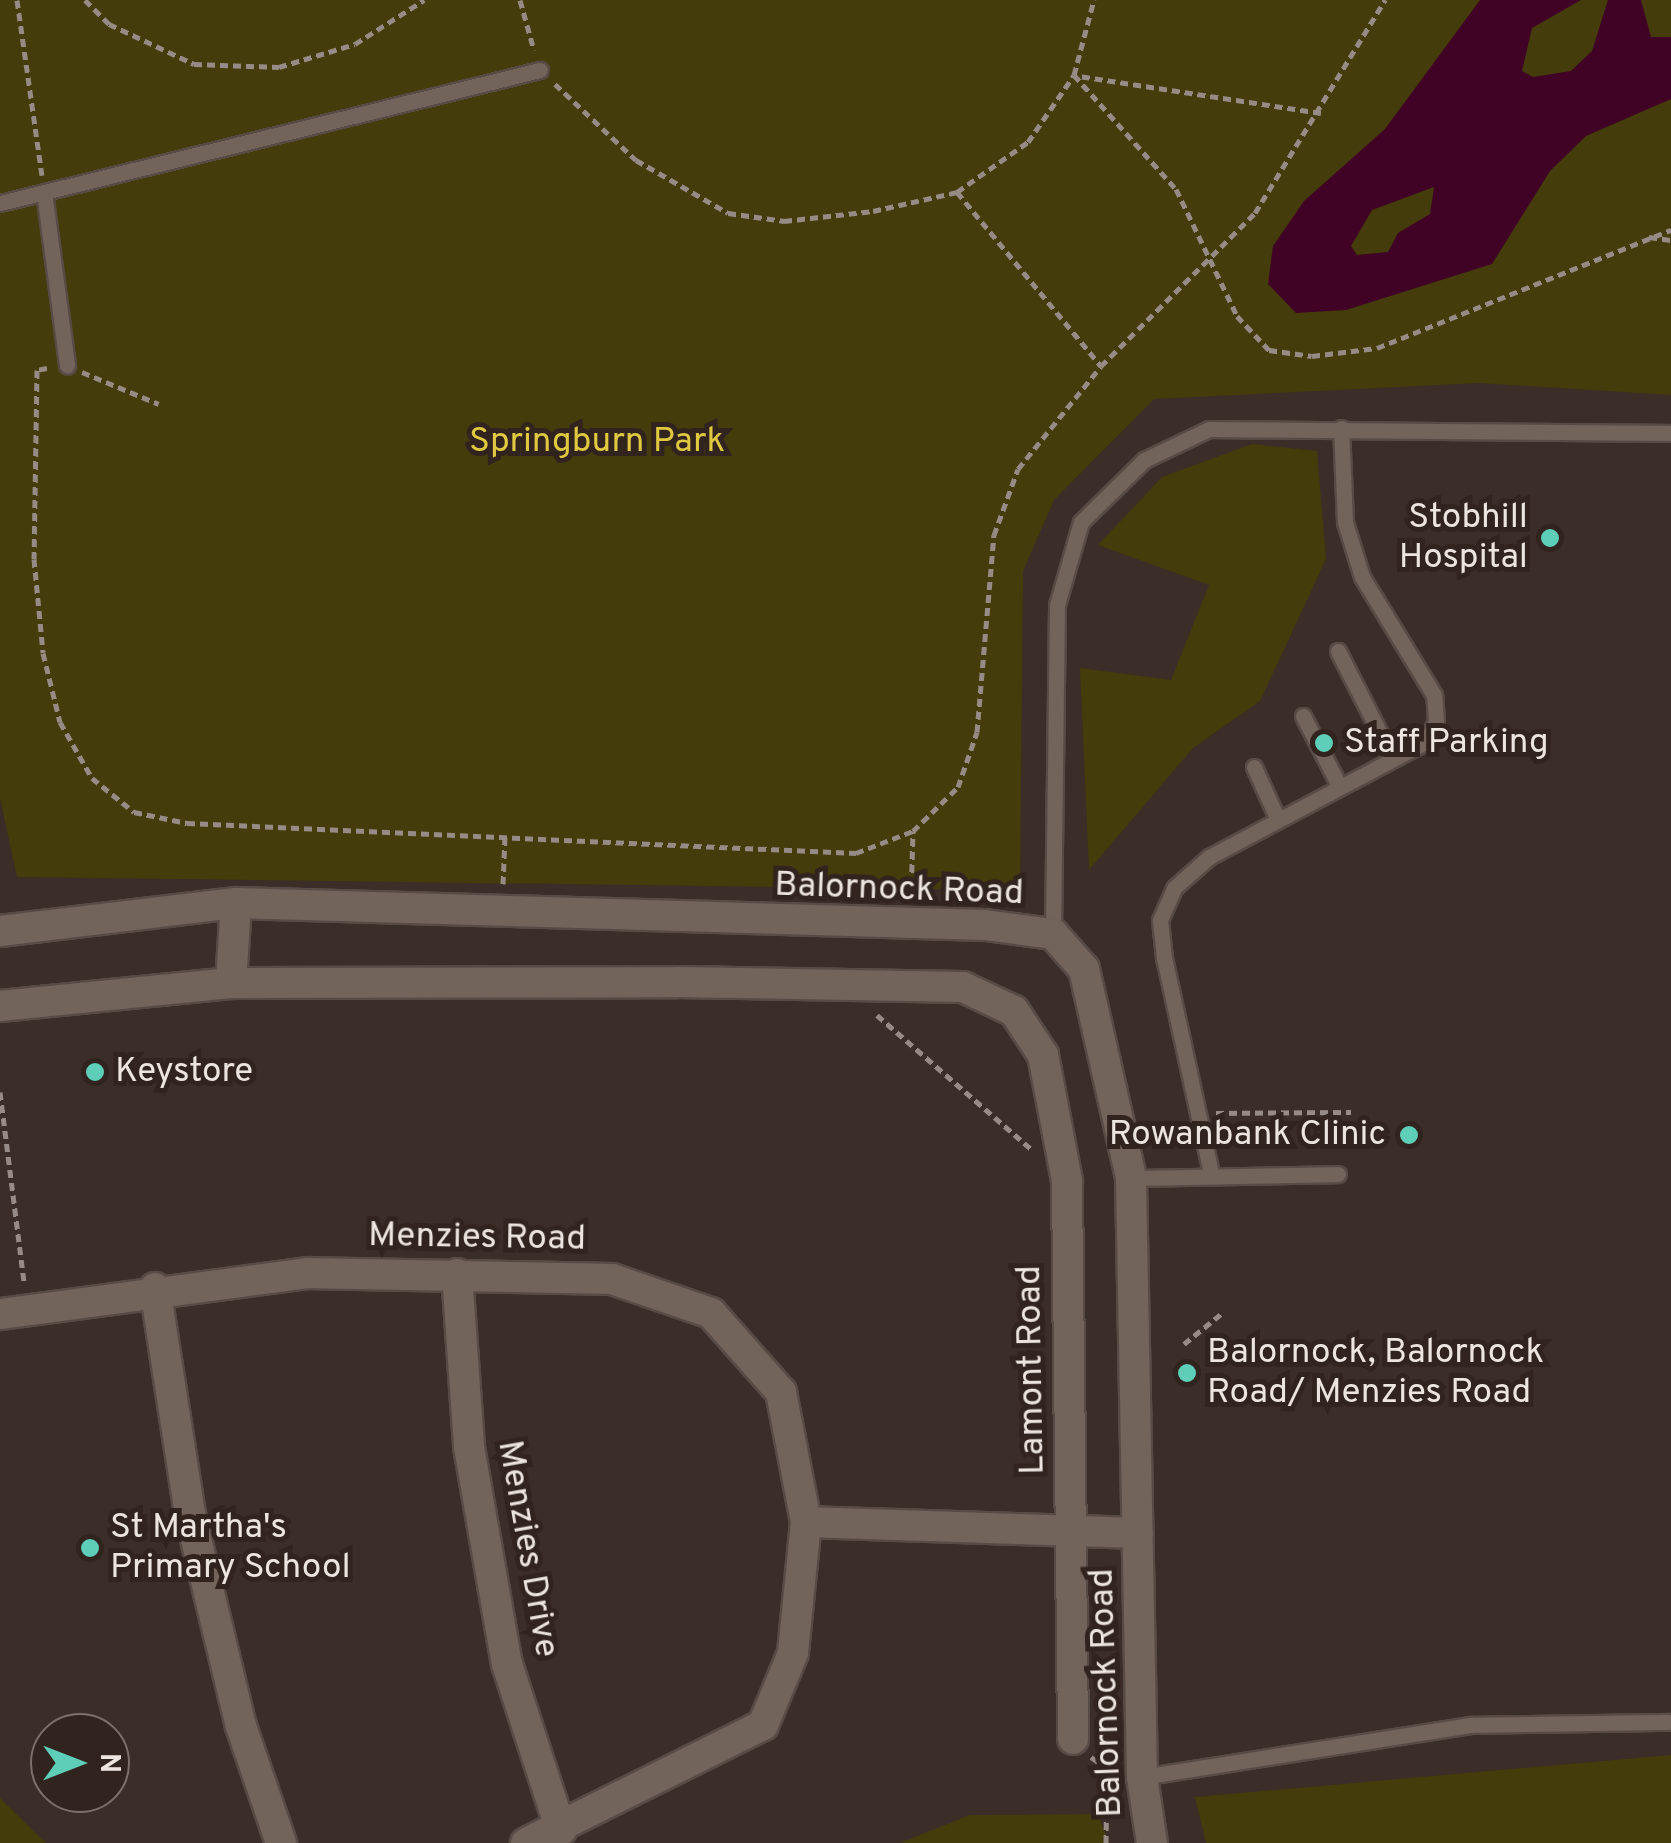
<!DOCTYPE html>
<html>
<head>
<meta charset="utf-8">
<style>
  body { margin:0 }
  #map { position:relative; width:1671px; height:1843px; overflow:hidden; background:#3b2d27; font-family:Overpass,sans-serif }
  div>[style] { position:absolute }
  .green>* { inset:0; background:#443c0a }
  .water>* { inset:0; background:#410325 }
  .path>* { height:5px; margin-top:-2.5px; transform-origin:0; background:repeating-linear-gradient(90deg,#968b86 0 8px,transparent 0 13px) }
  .roads { filter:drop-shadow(2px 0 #574b45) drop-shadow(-2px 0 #574b45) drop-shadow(0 2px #574b45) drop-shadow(0 -2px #574b45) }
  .lane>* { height:15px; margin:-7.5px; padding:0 7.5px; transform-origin:7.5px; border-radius:7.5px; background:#72635b }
  .street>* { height:30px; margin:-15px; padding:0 15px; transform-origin:15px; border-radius:15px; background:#72635b }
  .secondary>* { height:30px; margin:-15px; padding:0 15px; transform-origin:15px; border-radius:15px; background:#72635b }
  .dots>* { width:28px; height:28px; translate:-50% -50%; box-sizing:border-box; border:5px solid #31231d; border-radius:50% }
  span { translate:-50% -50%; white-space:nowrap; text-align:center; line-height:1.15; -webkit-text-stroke:10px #31231d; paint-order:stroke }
  .park-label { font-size:35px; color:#e0c940 }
  .poi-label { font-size:35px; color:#ede4e0 }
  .right { translate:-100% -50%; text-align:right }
  .left { translate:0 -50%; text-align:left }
  .street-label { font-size:35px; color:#ede4e0 }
  .north { position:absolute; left:30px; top:1713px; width:100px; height:100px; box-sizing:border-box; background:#31231d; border:2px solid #7c706b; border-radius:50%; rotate:90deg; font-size:28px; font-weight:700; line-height:40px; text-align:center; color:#ede4e0 }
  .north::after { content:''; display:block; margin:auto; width:35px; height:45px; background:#5eceb8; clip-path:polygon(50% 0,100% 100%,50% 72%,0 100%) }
</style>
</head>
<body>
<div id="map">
  <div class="green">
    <div style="clip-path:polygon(0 0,1671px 0,1671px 395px,1479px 383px,1154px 399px,1054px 500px,1023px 571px,1020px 890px,17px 877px,0 798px)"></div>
    <div style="clip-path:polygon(1252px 444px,1317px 451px,1326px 559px,1260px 701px,1193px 748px,1089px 870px,1080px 668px,1171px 680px,1209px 585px,1098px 545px,1162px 477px)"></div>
    <div style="clip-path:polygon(1671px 1755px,1671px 1843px,1206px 1843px,1195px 1797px)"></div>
    <div style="clip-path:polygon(0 1798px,46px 1843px,0 1843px)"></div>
    <div style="clip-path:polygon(1098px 1814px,1109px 1843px,900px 1843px,970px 1815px)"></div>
  </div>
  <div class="water">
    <div style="clip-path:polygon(evenodd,1480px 0,1581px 0,1532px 28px,1522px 71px,1533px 77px,1571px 71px,1592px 51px,1608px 0,1641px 0,1651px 37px,1671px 37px,1671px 99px,1586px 136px,1550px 171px,1492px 264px,1346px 310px,1296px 313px,1268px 284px,1273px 246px,1304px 201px,1385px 129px,1480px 0,1434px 187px,1430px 214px,1398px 233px,1388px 252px,1357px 255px,1351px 246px,1372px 210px,1434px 187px)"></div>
  </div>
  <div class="path">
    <div style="left:17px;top:0;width:177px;rotate:81.9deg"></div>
    <div style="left:85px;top:0;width:34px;rotate:45deg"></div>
    <div style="left:109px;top:24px;width:94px;rotate:25.2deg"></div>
    <div style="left:194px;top:64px;width:85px;rotate:2deg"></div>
    <div style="left:279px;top:67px;width:79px;rotate:-16.8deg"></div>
    <div style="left:355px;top:44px;width:82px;rotate:-32.5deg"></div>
    <div style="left:520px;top:0;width:52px;rotate:74.4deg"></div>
    <div style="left:555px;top:84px;width:111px;rotate:43.2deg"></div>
    <div style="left:636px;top:160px;width:106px;rotate:29.9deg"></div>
    <div style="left:728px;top:213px;width:57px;rotate:8.1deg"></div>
    <div style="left:784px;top:221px;width:90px;rotate:-6.4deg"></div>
    <div style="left:873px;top:211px;width:86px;rotate:-12.7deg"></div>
    <div style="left:957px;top:192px;width:87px;rotate:-35.2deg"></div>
    <div style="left:1028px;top:142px;width:81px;rotate:-55.5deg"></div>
    <div style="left:1074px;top:75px;width:78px;rotate:-75.1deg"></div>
    <div style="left:1321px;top:113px;width:250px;rotate:-171.3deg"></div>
    <div style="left:1074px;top:75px;width:153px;rotate:48.2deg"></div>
    <div style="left:1176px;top:189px;width:141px;rotate:64.3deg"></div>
    <div style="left:1237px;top:316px;width:47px;rotate:46.7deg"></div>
    <div style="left:1269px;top:350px;width:43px;rotate:7.9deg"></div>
    <div style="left:1312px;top:356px;width:65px;rotate:-7deg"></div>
    <div style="left:1377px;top:348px;width:317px;rotate:-21.9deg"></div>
    <div style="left:957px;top:192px;width:226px;rotate:50.4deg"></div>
    <div style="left:1649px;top:237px;width:22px;rotate:8deg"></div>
    <div style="left:47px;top:368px;width:10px;rotate:169deg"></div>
    <div style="left:37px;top:370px;width:189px;rotate:90.9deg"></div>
    <div style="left:34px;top:559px;width:94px;rotate:84.5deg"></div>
    <div style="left:43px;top:653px;width:71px;rotate:76.2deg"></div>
    <div style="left:60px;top:722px;width:64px;rotate:60.3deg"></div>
    <div style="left:92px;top:778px;width:54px;rotate:39deg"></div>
    <div style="left:134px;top:812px;width:54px;rotate:11.7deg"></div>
    <div style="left:187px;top:823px;width:670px;rotate:2.57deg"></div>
    <div style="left:856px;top:853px;width:61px;rotate:-21.1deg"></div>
    <div style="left:913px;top:831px;width:63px;rotate:-44.4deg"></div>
    <div style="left:958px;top:787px;width:58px;rotate:-70.9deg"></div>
    <div style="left:977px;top:732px;width:198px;rotate:-85.1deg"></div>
    <div style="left:994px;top:535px;width:70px;rotate:-70deg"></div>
    <div style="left:1018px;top:469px;width:132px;rotate:-51.1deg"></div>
    <div style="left:1101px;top:366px;width:217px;rotate:-44.8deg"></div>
    <div style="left:1255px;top:213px;width:250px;rotate:-58.6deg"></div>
    <div style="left:82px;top:372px;width:83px;rotate:22.6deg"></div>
    <div style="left:503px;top:884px;width:47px;rotate:-87.6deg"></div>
    <div style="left:911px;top:898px;width:67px;rotate:-88.3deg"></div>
    <div style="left:877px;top:1015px;width:204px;rotate:41deg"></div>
    <div style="left:0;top:1092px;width:192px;rotate:82.8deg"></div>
    <div style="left:1216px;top:1113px;width:135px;rotate:-0.4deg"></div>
    <div style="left:1184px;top:1344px;width:48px;rotate:-39deg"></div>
    <div style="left:1091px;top:1757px;width:28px;rotate:35deg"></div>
    <div style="left:1106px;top:1843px;width:71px;rotate:-89.2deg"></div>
  </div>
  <div class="roads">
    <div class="lane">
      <div style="left:44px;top:192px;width:175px;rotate:82.4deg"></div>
      <div style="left:0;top:203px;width:556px;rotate:-13.84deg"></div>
      <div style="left:1338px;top:651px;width:121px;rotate:63deg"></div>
      <div style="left:1303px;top:716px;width:80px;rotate:62.5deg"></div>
      <div style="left:1254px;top:767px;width:58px;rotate:65.6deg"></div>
      <div style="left:1053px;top:934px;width:329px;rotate:-89.3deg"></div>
      <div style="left:1057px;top:605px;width:86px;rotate:-73.9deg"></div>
      <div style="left:1081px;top:522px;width:88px;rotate:-44.5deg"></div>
      <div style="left:1144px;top:460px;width:72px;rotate:-25.5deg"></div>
      <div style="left:1209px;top:429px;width:462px;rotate:0.5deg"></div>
      <div style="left:1211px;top:1173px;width:220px;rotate:-102.3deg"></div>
      <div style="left:1164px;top:958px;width:38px;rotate:-96deg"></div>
      <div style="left:1160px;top:920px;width:35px;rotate:-66deg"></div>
      <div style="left:1174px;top:888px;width:47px;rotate:-41.5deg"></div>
      <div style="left:1209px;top:857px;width:247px;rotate:-28deg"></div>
      <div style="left:1427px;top:741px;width:22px;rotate:-66deg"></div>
      <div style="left:1436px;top:721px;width:26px;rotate:-94deg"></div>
      <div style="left:1434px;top:695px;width:138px;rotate:-121.4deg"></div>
      <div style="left:1362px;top:577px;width:58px;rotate:-107.2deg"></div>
      <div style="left:1345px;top:522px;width:94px;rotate:-92.4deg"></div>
      <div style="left:1131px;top:1178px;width:207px;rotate:-1.1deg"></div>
      <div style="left:1142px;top:1777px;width:333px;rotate:-9deg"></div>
      <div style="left:1471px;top:1725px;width:197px;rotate:-0.9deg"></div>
    </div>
    <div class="street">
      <div style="left:231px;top:983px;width:80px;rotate:-86.4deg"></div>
      <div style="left:0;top:1006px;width:232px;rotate:-5.7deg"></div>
      <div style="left:231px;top:983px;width:446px;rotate:-0.1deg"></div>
      <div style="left:677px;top:982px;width:286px;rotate:1deg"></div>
      <div style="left:963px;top:987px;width:56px;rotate:25.2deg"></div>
      <div style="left:1014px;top:1011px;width:53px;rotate:56.6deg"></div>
      <div style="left:1043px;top:1055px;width:128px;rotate:79.2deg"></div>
      <div style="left:1067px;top:1181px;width:558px;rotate:89.38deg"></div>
      <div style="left:457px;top:1274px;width:173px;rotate:86deg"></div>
      <div style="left:469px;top:1447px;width:220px;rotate:80.1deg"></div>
      <div style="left:507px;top:1664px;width:175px;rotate:72deg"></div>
      <div style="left:155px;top:1288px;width:229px;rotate:81.2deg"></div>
      <div style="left:190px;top:1514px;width:218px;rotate:76.5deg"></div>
      <div style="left:241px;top:1726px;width:124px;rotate:71.1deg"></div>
      <div style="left:0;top:1314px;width:310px;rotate:-7.6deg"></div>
      <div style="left:307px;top:1273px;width:305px;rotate:1.1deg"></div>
      <div style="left:612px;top:1279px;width:105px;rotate:19deg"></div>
      <div style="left:711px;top:1313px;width:106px;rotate:48.5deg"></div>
      <div style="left:781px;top:1392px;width:132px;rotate:79.1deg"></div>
      <div style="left:806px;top:1522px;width:132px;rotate:95.7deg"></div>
      <div style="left:793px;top:1653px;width:78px;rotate:112.6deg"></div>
      <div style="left:763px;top:1725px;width:265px;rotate:153.5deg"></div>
      <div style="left:806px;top:1522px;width:332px;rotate:1.9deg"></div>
    </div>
    <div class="secondary">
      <div style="left:0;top:931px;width:238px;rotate:-6.8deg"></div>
      <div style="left:236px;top:903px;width:749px;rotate:1.68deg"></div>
      <div style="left:985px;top:925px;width:69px;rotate:7.5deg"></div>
      <div style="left:1053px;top:934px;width:47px;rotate:48.5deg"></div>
      <div style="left:1084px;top:969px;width:214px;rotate:77.3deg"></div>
      <div style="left:1131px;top:1178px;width:599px;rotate:88.95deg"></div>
      <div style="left:1142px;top:1777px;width:67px;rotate:81.4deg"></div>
    </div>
  </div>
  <div class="dots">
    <div style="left:1550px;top:538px;background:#5eceb8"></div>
    <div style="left:1324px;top:743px;background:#5eceb8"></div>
    <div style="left:95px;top:1072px;background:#5eceb8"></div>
    <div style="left:1409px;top:1135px;background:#5eceb8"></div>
    <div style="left:1187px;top:1373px;background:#5eceb8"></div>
    <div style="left:90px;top:1548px;background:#5eceb8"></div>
  </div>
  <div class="park-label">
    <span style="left:597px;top:442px">Springburn Park</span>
  </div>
  <div class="poi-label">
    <span class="right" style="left:1528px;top:538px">Stobhill<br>Hospital</span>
    <span class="left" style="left:1344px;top:743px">Staff Parking</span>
    <span class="left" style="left:115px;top:1072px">Keystore</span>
    <span class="right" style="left:1386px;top:1135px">Rowanbank Clinic</span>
    <span class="left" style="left:1207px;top:1373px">Balornock, Balornock<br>Road/ Menzies Road</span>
    <span class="left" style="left:110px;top:1548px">St Martha's<br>Primary School</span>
  </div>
  <div class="street-label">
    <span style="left:899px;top:890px;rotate:2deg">Balornock Road</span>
    <span style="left:477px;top:1238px;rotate:1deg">Menzies Road</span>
    <span style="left:1032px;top:1370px;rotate:-91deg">Lamont Road</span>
    <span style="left:527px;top:1549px;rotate:80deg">Menzies Drive</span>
    <span style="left:1107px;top:1693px;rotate:-92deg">Balornock Road</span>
  </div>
  <div class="north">N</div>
</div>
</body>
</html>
